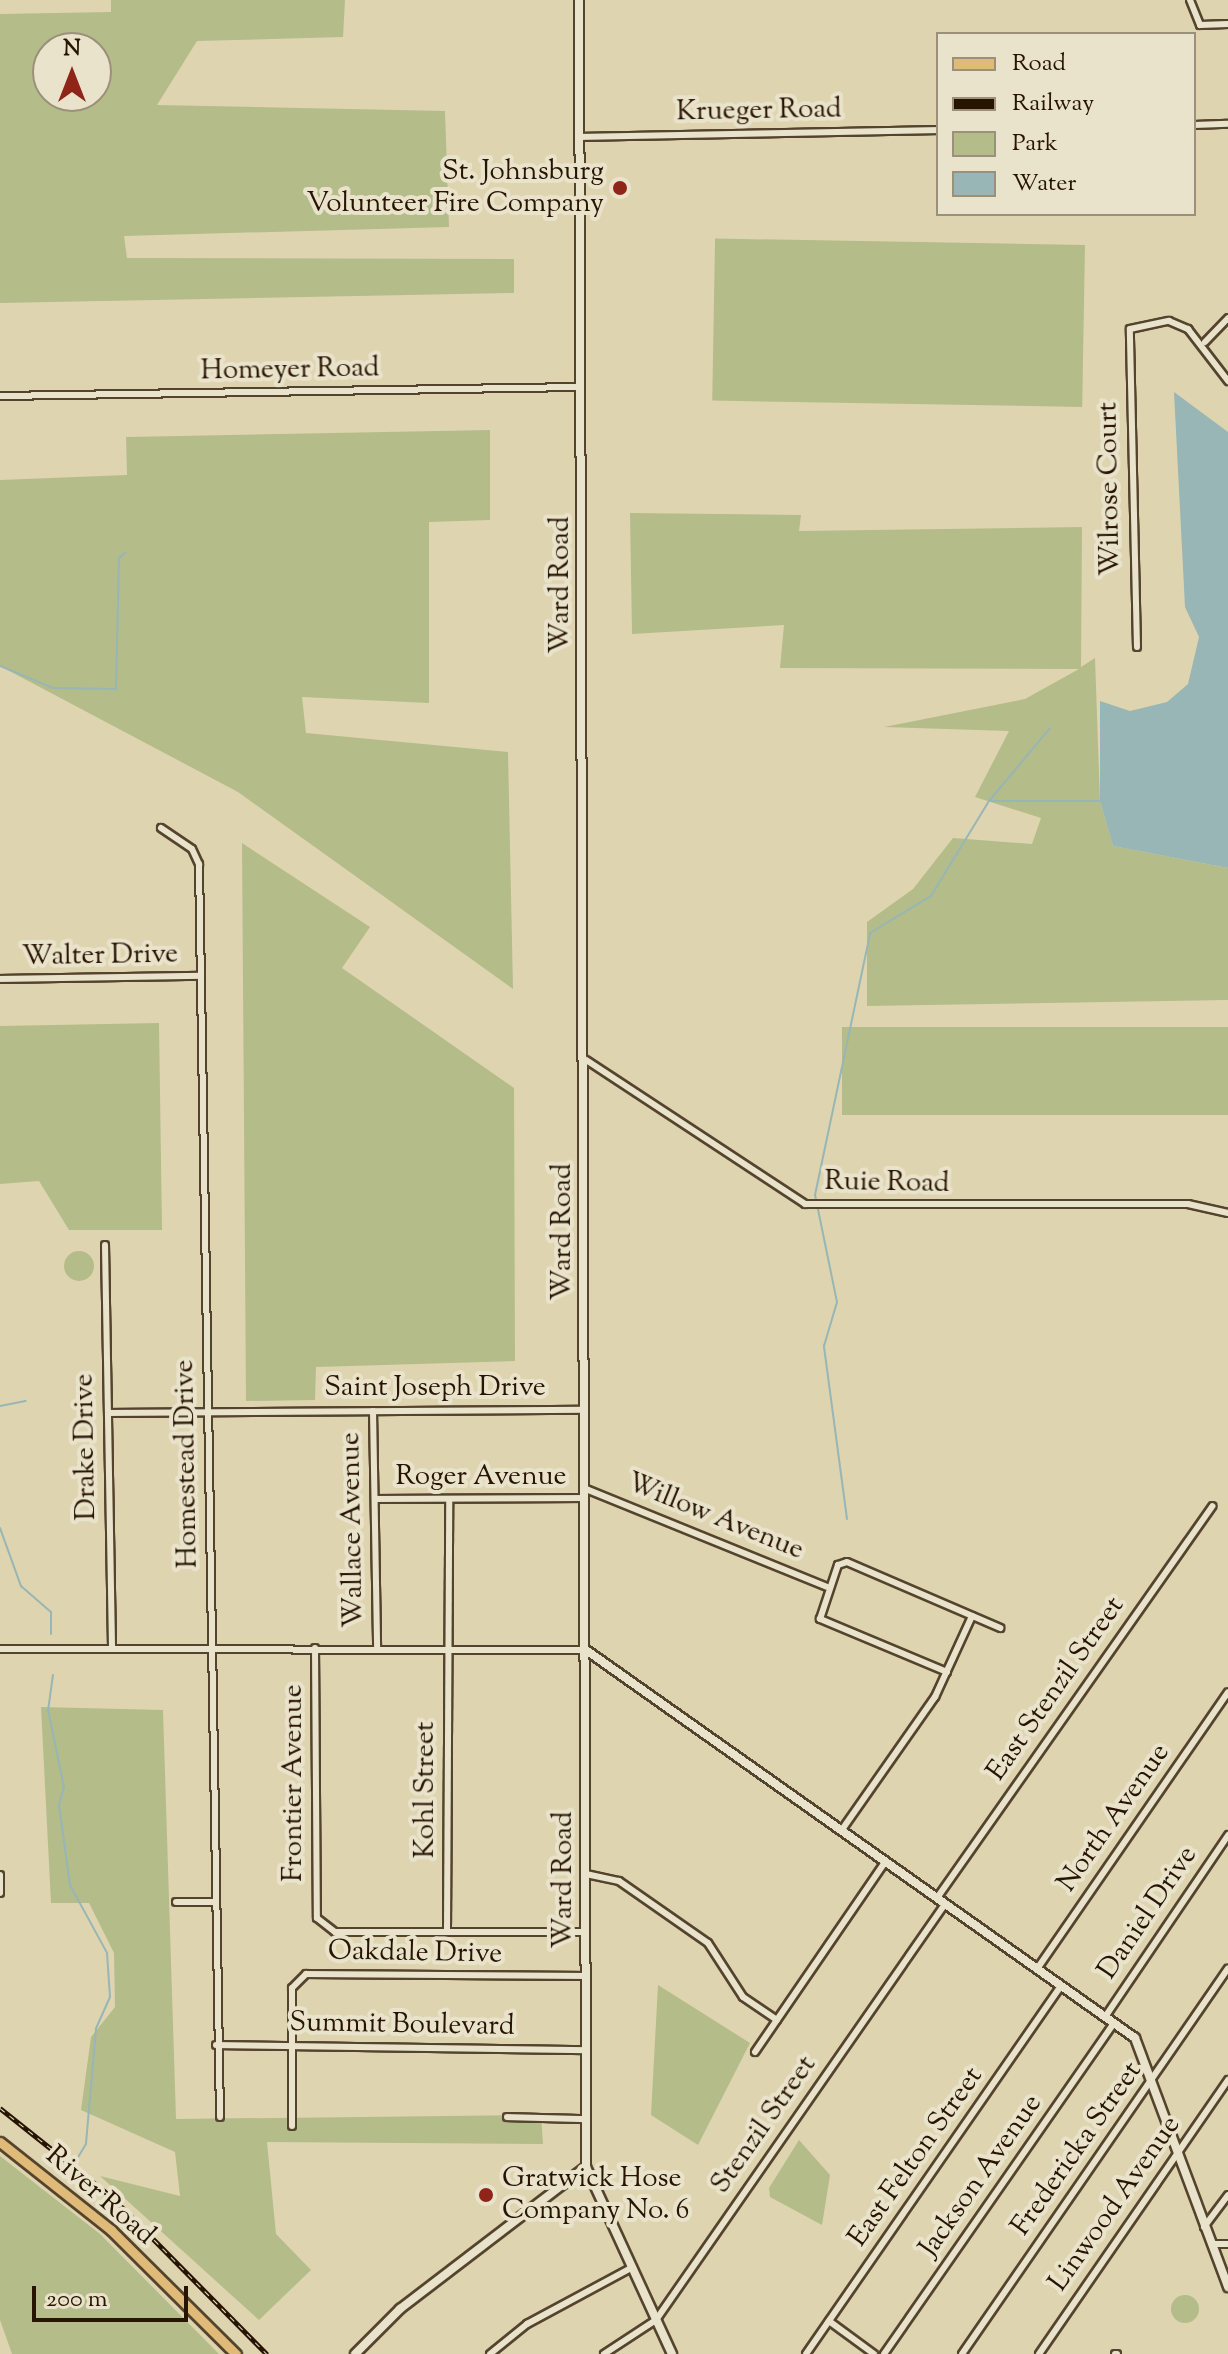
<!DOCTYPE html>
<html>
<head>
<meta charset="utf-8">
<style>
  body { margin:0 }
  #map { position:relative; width:1228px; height:2354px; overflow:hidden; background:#dfd4b0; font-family:"Sorts Mill Goudy",serif }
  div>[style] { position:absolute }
  .green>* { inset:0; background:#b4bc8a; transform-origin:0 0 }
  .round { border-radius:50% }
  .water>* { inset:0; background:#97b6b5 }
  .stream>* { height:2px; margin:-1px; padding:0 1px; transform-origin:1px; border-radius:1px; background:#97b6b5 }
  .roads { filter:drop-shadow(2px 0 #55442d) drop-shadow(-2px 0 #55442d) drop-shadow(0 2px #55442d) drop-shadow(0 -2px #55442d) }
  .street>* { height:6px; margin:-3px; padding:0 3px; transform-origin:3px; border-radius:3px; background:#eae3cc }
  .secondary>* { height:8px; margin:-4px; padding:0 4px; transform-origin:4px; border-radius:4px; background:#eae3cc }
  .primary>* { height:9px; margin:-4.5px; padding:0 4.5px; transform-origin:4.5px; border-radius:4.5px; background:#e0ba78 }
  .rail>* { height:5px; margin-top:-2.5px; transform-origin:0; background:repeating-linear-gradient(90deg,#eae3cc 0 6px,#271401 0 12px); box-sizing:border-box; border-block:2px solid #271401 }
  .dots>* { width:22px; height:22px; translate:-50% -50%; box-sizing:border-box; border:4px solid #eae3cc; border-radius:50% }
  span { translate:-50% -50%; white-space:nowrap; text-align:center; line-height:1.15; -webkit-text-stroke:8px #eae3cc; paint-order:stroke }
  .street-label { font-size:28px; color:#271401 }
  .poi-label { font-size:28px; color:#271401 }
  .right { translate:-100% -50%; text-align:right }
  .left { translate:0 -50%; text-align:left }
  .legend { position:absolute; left:936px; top:32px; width:260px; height:184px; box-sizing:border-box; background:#eae3cc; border:2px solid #9c907b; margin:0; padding:10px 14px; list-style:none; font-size:24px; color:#271401 }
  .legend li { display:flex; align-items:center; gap:16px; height:40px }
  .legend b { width:40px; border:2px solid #9c907b }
  .north { position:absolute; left:32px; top:32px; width:80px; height:80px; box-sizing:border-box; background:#eae3cc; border:2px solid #9c907b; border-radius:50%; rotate:0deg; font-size:22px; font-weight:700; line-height:32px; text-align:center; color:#271401 }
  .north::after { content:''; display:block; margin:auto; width:28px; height:36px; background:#8f2418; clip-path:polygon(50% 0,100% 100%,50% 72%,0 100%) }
  .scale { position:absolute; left:32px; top:2286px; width:156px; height:36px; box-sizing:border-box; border:4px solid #271401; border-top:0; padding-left:10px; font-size:24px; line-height:28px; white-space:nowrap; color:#271401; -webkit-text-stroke:6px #eae3cc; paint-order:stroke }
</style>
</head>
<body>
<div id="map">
  <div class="green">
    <div style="clip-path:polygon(evenodd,111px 0,345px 0,343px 37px,197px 41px,157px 105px,445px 111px,449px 227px,124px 236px,127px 258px,514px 259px,514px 293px,0 303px,0 14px,111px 12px,111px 0,48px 48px,96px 48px,96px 96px,48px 96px,48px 48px)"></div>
    <div style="left:1085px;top:245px;width:162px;height:370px;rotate:91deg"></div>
    <div style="clip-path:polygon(490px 430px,490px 520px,429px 522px,429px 703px,302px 697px,306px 733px,508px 752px,513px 989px,238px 792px,0 666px,0 480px,127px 475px,126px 437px)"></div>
    <div style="clip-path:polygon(630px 513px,801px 515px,799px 531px,1082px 527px,1081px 667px,1095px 658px,1100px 801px,1113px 846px,1228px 868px,1228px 1000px,867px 1006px,867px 922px,913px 889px,953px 838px,1032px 844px,1041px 818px,975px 797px,1009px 731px,884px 727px,1025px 699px,1079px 669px,780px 668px,784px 625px,632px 634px)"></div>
    <div style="clip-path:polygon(242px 843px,370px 927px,342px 968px,514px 1088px,515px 1361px,316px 1367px,315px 1400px,246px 1401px)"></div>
    <div style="clip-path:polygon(159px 1023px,162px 1230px,69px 1230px,39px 1181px,0 1184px,0 1026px)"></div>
    <div style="left:1228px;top:1027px;width:88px;height:386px;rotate:90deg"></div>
    <div class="round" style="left:64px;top:1251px;width:30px;height:30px"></div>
    <div style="clip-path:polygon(41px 1707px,163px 1710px,176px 2119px,541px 2115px,543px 2144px,267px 2142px,276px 2234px,311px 2270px,259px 2320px,100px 2176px,180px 2196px,175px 2152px,81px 2110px,91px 2037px,115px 2007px,114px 1953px,89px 1903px,51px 1903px)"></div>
    <div style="clip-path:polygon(658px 1985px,750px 2043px,698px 2145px,651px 2115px)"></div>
    <div style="clip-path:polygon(799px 2140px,830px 2175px,822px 2225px,770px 2197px,769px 2188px)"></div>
    <div style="clip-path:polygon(0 2156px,100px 2234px,219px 2354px,12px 2354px,0 2320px)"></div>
    <div class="round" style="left:1171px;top:2295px;width:28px;height:28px"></div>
  </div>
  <div class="water">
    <div style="clip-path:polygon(1174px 392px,1228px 432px,1228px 868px,1113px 846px,1100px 801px,1100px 701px,1130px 711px,1167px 702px,1188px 684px,1199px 637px,1185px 607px)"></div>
  </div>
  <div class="stream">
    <div style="left:0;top:666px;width:57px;rotate:22.5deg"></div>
    <div style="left:53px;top:688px;width:63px;rotate:0.9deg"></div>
    <div style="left:116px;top:689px;width:131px;rotate:-88.7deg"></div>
    <div style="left:119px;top:558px;width:9px;rotate:-41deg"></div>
    <div style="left:990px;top:801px;width:110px"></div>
    <div style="left:0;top:1406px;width:26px;rotate:-11deg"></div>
    <div style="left:847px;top:1519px;width:175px;rotate:-97.6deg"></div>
    <div style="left:824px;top:1346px;width:46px;rotate:-73.5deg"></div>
    <div style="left:837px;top:1302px;width:109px;rotate:-101.6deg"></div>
    <div style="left:815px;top:1195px;width:268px;rotate:-78.1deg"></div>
    <div style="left:870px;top:933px;width:71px;rotate:-31.2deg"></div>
    <div style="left:931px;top:896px;width:111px;rotate:-58.6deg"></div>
    <div style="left:989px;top:801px;width:95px;rotate:-50.1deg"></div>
    <div style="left:0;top:1528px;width:62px;rotate:70.1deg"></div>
    <div style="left:21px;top:1586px;width:40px;rotate:41deg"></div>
    <div style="left:51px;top:1612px;width:22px;rotate:90deg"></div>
    <div style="left:53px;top:1675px;width:35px;rotate:98deg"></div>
    <div style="left:48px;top:1710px;width:79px;rotate:78.3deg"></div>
    <div style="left:64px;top:1787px;width:19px;rotate:106deg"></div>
    <div style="left:59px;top:1805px;width:81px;rotate:82.2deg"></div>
    <div style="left:70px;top:1885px;width:77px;rotate:61.4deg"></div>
    <div style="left:107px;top:1953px;width:44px;rotate:86.1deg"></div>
    <div style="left:110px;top:1997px;width:35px;rotate:114deg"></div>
    <div style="left:96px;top:2029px;width:115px;rotate:95deg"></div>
    <div style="left:86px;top:2144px;width:17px;rotate:121deg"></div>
  </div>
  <div class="roads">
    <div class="street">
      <div style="left:1190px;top:0;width:27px;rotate:68deg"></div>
      <div style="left:1200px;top:25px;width:28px;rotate:-2deg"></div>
      <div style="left:1194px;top:125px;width:34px;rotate:-2deg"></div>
      <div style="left:580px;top:137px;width:358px;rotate:-1.1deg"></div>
      <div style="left:1205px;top:342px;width:33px;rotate:-46deg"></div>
      <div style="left:0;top:396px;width:581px;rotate:-0.89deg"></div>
      <div style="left:1137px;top:647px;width:318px;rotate:-91.3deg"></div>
      <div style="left:1130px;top:329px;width:40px;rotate:-12deg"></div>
      <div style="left:1169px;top:321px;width:21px;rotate:23deg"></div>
      <div style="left:1188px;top:329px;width:66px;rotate:52.4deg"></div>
      <div style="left:161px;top:828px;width:37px;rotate:34deg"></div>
      <div style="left:192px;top:849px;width:17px;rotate:65deg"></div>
      <div style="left:199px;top:864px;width:1253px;rotate:89.04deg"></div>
      <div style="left:0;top:979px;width:200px;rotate:-0.9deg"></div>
      <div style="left:586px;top:1060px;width:262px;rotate:33.3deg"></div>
      <div style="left:805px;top:1204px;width:383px"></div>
      <div style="left:1188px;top:1204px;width:41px;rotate:12.7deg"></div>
      <div style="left:105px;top:1245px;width:404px;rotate:89deg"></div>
      <div style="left:373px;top:1411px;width:237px;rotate:89deg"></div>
      <div style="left:108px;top:1413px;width:476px;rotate:-0.4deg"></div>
      <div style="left:586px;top:1489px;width:260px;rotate:22.1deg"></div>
      <div style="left:376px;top:1499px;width:208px;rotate:-0.3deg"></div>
      <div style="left:315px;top:1648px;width:270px;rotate:89.6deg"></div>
      <div style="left:317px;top:1918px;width:23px;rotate:38deg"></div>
      <div style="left:335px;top:1932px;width:251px"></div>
      <div style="left:0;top:1649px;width:586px;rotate:0.1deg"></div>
      <div style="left:947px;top:1672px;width:138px;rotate:-157.3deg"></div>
      <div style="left:820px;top:1619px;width:57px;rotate:-71.6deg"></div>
      <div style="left:838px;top:1565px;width:9px;rotate:-18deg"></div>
      <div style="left:847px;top:1562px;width:167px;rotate:23.3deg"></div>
      <div style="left:841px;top:1831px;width:164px;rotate:-55deg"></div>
      <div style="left:935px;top:1697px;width:89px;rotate:-65.4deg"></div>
      <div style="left:586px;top:1874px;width:34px;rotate:12deg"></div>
      <div style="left:619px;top:1881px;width:108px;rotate:34.9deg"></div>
      <div style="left:708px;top:1943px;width:64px;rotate:57.1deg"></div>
      <div style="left:743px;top:1997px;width:41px;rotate:34.1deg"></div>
      <div style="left:0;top:1875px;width:18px;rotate:90deg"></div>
      <div style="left:937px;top:1898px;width:479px;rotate:-54.9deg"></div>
      <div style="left:176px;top:1902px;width:38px"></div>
      <div style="left:447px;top:1932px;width:433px;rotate:-89.7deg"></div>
      <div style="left:1037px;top:1969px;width:336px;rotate:-55.4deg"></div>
      <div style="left:1105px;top:2017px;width:220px;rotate:-55.9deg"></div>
      <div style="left:216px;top:2045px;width:371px;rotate:0.8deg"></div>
      <div style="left:755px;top:2052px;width:230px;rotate:-55.6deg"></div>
      <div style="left:507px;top:2117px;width:79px;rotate:1.5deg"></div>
      <div style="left:292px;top:2126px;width:138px;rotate:-90deg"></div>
      <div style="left:292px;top:1988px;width:20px;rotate:-45deg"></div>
      <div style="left:306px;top:1974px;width:280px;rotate:0.4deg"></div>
      <div style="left:1204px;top:2227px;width:40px;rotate:-53deg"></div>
      <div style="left:1212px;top:2244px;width:16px"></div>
      <div style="left:829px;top:2321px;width:56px;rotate:36.3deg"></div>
      <div style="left:490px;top:2354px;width:48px;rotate:-39deg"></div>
      <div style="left:527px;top:2324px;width:120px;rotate:-28.3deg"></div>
      <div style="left:604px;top:2354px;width:62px;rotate:-33.2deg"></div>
      <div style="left:656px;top:2320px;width:507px;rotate:-55.21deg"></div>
      <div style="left:806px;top:2354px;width:448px;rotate:-55.3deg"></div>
      <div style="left:884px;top:2354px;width:403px;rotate:-55.2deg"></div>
      <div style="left:962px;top:2354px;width:468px;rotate:-55.4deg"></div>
      <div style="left:1039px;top:2354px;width:333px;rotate:-55.4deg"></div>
      <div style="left:1115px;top:2354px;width:2px"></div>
    </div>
    <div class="secondary">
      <div style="left:579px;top:0;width:2167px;rotate:89.81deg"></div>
      <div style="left:586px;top:2167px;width:206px;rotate:65.3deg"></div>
      <div style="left:586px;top:1650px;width:672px;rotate:35.25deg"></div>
      <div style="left:1135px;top:2038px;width:266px;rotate:69.5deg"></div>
      <div style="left:355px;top:2354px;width:64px;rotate:-45deg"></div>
      <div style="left:400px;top:2309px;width:234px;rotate:-37.4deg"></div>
    </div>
    <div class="primary">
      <div style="left:0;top:2142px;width:142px;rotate:38.4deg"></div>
      <div style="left:111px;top:2230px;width:176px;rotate:44.8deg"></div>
    </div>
  </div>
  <div class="rail">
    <div style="left:0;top:2108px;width:143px;rotate:38.5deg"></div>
    <div style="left:112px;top:2197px;width:221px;rotate:45.4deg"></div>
  </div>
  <div class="dots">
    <div style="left:620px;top:188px;background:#8f2418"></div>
    <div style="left:486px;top:2195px;background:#8f2418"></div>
  </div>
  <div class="street-label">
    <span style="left:759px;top:111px;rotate:-1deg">Krueger Road</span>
    <span style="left:290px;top:370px;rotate:-1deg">Homeyer Road</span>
    <span style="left:1110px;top:489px;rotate:-91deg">Wilrose Court</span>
    <span style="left:561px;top:585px;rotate:-90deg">Ward Road</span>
    <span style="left:100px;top:956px;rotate:-1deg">Walter Drive</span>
    <span style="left:887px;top:1183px;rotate:1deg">Ruie Road</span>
    <span style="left:563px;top:1232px;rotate:-90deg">Ward Road</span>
    <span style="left:435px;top:1388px">Saint Joseph Drive</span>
    <span style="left:86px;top:1447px;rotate:-91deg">Drake Drive</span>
    <span style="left:187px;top:1464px;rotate:-91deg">Homestead Drive</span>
    <span style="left:481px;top:1477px">Roger Avenue</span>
    <span style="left:715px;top:1517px;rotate:22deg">Willow Avenue</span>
    <span style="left:353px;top:1530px;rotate:-91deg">Wallace Avenue</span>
    <span style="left:1056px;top:1689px;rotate:-55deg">East Stenzil Street</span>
    <span style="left:294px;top:1783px;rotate:-90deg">Frontier Avenue</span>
    <span style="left:426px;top:1790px;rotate:-90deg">Kohl Street</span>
    <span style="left:1114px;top:1818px;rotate:-55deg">North Avenue</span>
    <span style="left:564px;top:1880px;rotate:-90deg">Ward Road</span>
    <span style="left:1148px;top:1913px;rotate:-56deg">Daniel Drive</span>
    <span style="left:415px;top:1953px;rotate:1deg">Oakdale Drive</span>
    <span style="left:402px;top:2025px;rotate:1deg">Summit Boulevard</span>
    <span style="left:764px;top:2125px;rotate:-55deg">Stenzil Street</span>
    <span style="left:1077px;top:2149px;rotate:-55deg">Fredericka Street</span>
    <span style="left:916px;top:2157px;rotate:-55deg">East Felton Street</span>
    <span style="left:981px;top:2176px;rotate:-55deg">Jackson Avenue</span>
    <span style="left:100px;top:2196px;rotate:41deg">River Road</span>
    <span style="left:1115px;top:2204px;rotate:-55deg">Linwood Avenue</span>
  </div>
  <div class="poi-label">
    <span class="right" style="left:604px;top:188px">St. Johnsburg<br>Volunteer Fire Company</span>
    <span class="left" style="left:502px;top:2195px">Gratwick Hose<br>Company No. 6</span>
  </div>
  <ul class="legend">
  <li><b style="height:10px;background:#e0ba78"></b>Road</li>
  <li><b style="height:10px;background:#271401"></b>Railway</li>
  <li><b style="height:22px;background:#b4bc8a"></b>Park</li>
  <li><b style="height:22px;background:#97b6b5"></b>Water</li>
  </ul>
  <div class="north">N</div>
  <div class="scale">200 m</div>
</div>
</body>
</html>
